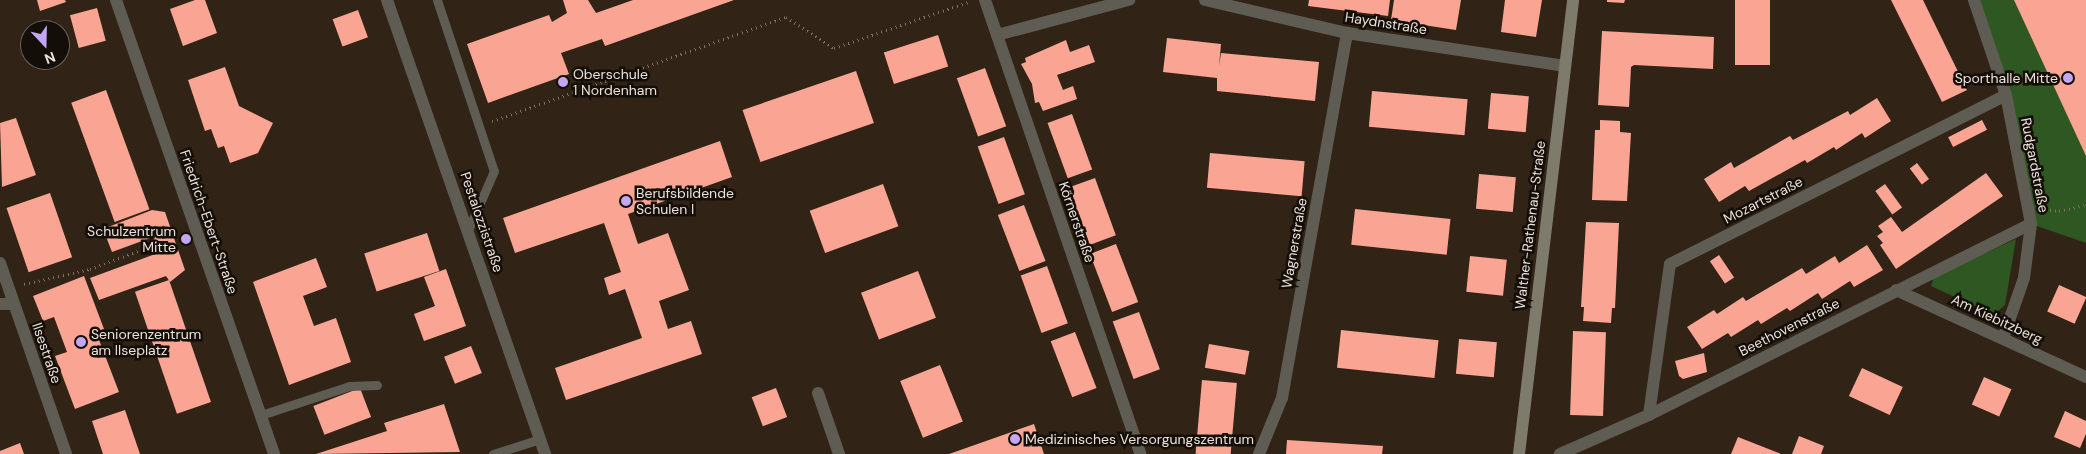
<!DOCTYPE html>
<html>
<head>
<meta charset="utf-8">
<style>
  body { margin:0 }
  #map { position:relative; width:2086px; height:454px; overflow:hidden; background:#312315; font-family:"DM Sans",sans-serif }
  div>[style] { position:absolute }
  .green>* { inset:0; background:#2e5722 }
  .building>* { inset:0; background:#faa593; transform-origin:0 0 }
  .path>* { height:3px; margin-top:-1.5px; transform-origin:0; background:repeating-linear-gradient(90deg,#7c7064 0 1px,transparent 0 5px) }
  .lane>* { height:9px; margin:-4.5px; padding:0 4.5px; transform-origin:4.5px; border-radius:4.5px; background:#5e5c53 }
  .street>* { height:12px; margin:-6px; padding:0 6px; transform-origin:6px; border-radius:6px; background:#5e5c53 }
  .secondary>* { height:12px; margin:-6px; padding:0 6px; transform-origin:6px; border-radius:6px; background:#7e7a6c }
  .dots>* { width:14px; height:14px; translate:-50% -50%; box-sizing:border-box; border:2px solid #140e08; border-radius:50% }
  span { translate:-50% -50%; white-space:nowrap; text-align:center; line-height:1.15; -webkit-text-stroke:5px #140e08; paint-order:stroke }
  .street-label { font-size:14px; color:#ebe1d8 }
  .poi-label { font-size:14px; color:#ebe1d8 }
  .left { translate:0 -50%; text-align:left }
  .right { translate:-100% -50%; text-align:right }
  .north { position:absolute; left:20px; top:20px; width:50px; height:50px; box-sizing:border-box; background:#140e08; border:1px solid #6a625b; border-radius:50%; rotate:159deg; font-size:14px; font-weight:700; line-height:20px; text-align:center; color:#ebe1d8 }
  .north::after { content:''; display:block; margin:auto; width:18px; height:22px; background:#c3a7f2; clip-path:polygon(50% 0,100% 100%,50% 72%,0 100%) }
</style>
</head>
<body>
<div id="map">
  <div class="green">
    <div style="clip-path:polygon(1974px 0,2086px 0,2086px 243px,2031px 224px,2006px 95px)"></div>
    <div style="clip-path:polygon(2016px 239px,2005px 305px,1993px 315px,1931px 286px,1934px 277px)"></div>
  </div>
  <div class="building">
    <div style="clip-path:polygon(37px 0,65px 0,66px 2px,40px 11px)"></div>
    <div style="clip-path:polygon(195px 0,205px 0,217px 33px,183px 46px,170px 9px)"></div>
    <div style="clip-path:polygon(563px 0,588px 0,596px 13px,633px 0,734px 0,605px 46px,602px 39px,561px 53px,569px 74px,488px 103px,467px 44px,549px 15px,552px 22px,567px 13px)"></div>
    <div style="clip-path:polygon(1309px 0,1390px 0,1388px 16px,1308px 6px)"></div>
    <div style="clip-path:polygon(1394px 0,1461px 0,1456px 30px,1391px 20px)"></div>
    <div style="clip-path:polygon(1505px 0,1542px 0,1536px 37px,1501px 32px)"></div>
    <div style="clip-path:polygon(1607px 0,1625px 0,1624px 3px,1607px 2px)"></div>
    <div style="left:1735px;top:0;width:35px;height:65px"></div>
    <div style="clip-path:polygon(1891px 0,1923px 0,1967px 90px,1942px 102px)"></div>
    <div style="clip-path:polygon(2014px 0,2086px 0,2086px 156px)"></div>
    <div style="left:97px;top:8px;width:34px;height:28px;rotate:75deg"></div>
    <div style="left:358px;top:10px;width:29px;height:27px;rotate:70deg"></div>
    <div style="clip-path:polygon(1602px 31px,1714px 37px,1713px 69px,1634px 65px,1631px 67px,1629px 107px,1598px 105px)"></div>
    <div style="left:938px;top:35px;width:33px;height:57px;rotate:72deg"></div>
    <div style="clip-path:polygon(1167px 38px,1221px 44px,1219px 66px,1221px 53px,1319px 62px,1315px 101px,1217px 91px,1217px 78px,1163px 72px)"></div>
    <div style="clip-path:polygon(1066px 40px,1070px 52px,1089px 45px,1095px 62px,1057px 75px,1063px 90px,1073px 86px,1077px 99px,1043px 111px,1039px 102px,1035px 103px,1032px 84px,1021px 64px,1026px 62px,1025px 58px)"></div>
    <div style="clip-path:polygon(225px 67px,239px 106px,273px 123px,258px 153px,230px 163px,224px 146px,218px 148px,211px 129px,205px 131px,188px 80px)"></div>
    <div style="left:985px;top:68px;width:62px;height:30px;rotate:70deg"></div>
    <div style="left:856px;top:71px;width:55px;height:120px;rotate:71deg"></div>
    <div style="left:106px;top:90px;width:127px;height:37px;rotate:70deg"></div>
    <div style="left:1372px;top:91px;width:96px;height:36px;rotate:5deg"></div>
    <div style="left:1491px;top:93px;width:38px;height:36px;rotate:5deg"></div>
    <div style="clip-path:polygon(1877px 98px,1891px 121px,1865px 138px,1862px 133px,1836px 150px,1834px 147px,1807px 163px,1805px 160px,1749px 191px,1745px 186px,1719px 202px,1704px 179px,1731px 162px,1734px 168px,1790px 136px,1793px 140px,1848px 111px,1850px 115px)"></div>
    <div style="left:1072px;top:114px;width:59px;height:26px;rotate:70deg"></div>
    <div style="clip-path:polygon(16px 118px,36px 175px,2px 187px,0 123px)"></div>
    <div style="clip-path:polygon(1600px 120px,1620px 121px,1620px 132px,1631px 133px,1627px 201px,1592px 200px,1595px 130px,1600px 130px)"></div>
    <div style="left:1982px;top:120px;width:11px;height:38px;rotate:63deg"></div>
    <div style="left:1004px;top:137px;width:61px;height:28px;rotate:70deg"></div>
    <div style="clip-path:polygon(720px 141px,732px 177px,628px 214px,638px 244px,668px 233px,689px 290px,659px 301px,668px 329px,691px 321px,702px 354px,566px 400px,555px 368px,642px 338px,625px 289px,609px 295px,604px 278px,621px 272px,604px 223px,515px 253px,503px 218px)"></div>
    <div style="left:1210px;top:153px;width:95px;height:35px;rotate:5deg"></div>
    <div style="left:1917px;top:163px;width:20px;height:9px;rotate:53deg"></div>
    <div style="clip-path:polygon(1986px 173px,2003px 196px,1896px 269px,1880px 245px,1883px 243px,1877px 236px,1883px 232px,1878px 226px,1891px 217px,1902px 232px)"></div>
    <div style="left:1479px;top:174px;width:37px;height:35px;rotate:5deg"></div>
    <div style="left:1095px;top:178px;width:61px;height:28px;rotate:70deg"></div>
    <div style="left:883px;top:184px;width:45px;height:78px;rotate:70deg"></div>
    <div style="left:1885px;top:184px;width:29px;height:12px;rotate:54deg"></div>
    <div style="left:50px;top:193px;width:68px;height:46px;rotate:71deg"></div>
    <div style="left:1024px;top:205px;width:60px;height:28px;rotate:69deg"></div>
    <div style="left:1355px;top:209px;width:96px;height:36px;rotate:6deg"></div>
    <div style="clip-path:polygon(152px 210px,165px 212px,185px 270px,170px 282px,166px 276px,99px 300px,90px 278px,158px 253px,153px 237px,112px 252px,103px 229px)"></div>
    <div style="clip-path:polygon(1586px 222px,1619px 223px,1615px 308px,1612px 308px,1611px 323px,1583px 321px,1584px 307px,1581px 307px)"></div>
    <div style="left:427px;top:233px;width:40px;height:66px;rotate:72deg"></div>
    <div style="left:1116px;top:244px;width:62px;height:28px;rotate:69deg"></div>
    <div style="clip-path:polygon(1867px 245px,1883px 270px,1854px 287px,1850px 281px,1822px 299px,1818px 293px,1790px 311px,1787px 308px,1761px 324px,1758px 320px,1731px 337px,1728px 333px,1702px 349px,1687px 327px,1714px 310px,1717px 314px,1743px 297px,1746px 301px,1802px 268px,1806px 274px,1835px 256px,1839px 263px)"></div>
    <div style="left:1719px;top:255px;width:27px;height:11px;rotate:56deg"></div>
    <div style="left:1470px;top:256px;width:37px;height:36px;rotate:6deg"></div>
    <div style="clip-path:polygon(316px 258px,327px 287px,303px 296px,314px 326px,336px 318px,351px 362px,289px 385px,253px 282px)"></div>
    <div style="left:1047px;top:266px;width:61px;height:28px;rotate:70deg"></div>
    <div style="clip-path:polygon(446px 269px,466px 326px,424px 341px,414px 314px,435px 306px,424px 277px)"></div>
    <div style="left:918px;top:271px;width:50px;height:61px;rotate:69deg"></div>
    <div style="clip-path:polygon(84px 276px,104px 329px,96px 332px,119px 392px,75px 409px,55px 356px,67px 352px,54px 317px,43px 321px,33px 296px)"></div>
    <div style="left:169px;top:280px;width:129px;height:36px;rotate:71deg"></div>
    <div style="left:2059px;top:285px;width:30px;height:29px;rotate:24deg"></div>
    <div style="left:1139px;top:312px;width:61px;height:28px;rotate:70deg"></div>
    <div style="left:1341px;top:330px;width:98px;height:38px;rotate:6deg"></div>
    <div style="left:1573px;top:331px;width:33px;height:84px;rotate:2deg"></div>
    <div style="left:1075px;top:332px;width:60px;height:26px;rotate:69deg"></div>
    <div style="left:1459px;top:339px;width:38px;height:35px;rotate:5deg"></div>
    <div style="left:1209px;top:344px;width:41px;height:24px;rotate:10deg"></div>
    <div style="left:471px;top:346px;width:29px;height:29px;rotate:68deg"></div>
    <div style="clip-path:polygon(1704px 353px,1707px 372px,1683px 379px,1679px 376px,1675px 361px)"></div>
    <div style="left:940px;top:365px;width:61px;height:43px;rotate:68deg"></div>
    <div style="left:1862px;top:368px;width:45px;height:31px;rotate:25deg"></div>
    <div style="left:1984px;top:377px;width:30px;height:30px;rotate:24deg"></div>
    <div style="left:1202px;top:380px;width:35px;height:74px;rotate:5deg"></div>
    <div style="left:360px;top:388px;width:31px;height:50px;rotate:69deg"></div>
    <div style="left:776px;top:388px;width:31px;height:26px;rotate:69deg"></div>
    <div style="clip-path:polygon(444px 404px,460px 452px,316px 454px,387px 431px,384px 423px)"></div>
    <div style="clip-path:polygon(125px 410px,140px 454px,103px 454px,92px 421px)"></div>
    <div style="clip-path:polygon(2065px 411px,2086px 421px,2086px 434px,2080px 448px,2054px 437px)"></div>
    <div style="clip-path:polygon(1034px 424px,1044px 454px,949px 454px)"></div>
    <div style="clip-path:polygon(1799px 436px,1824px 446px,1821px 454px,1792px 454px)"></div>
    <div style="clip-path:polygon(1738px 437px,1781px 454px,1731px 454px)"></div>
    <div style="clip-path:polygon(1287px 440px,1383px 446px,1382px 454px,1286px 454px)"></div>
    <div style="clip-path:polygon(20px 443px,24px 454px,0 454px,0 451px)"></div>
  </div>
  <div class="path">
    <div style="left:492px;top:121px;width:312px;rotate:-19.5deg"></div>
    <div style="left:786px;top:17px;width:57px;rotate:32.9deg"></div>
    <div style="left:834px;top:48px;width:142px;rotate:-18.9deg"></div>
    <div style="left:2045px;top:209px;width:14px;rotate:8deg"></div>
    <div style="left:2059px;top:211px;width:28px;rotate:-13deg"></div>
    <div style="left:24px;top:284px;width:68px;rotate:-12.8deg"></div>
    <div style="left:90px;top:269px;width:71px;rotate:-20.7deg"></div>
  </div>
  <div class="lane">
    <div style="left:437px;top:0;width:180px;rotate:71.6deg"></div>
    <div style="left:494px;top:171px;width:62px;rotate:113.7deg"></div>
    <div style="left:261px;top:415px;width:93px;rotate:-18.2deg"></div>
    <div style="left:349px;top:386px;width:28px;rotate:-2deg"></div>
    <div style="left:493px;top:454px;width:49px;rotate:-17.7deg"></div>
  </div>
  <div class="street">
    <div style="left:116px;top:0;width:481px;rotate:70.8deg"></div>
    <div style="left:387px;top:0;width:481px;rotate:70.8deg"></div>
    <div style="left:985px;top:0;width:480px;rotate:71.1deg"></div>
    <div style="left:1205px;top:0;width:146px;rotate:13.1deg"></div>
    <div style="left:1347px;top:33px;width:219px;rotate:8.6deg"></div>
    <div style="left:1974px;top:0;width:100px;rotate:71.4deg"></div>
    <div style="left:2006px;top:95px;width:131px;rotate:79deg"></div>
    <div style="left:2031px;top:224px;width:54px;rotate:97.4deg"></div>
    <div style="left:2024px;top:278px;width:64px;rotate:109.3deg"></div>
    <div style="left:997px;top:35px;width:137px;rotate:-14.9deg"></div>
    <div style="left:0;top:263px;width:202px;rotate:70.9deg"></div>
    <div style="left:1896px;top:290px;width:209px;rotate:24.6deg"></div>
    <div style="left:0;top:304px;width:14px"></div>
    <div style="left:818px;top:393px;width:65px;rotate:71deg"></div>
    <div style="left:1649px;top:415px;width:152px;rotate:-82.1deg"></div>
    <div style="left:1670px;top:264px;width:376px;rotate:-26.7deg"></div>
    <div style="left:1259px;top:454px;width:61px;rotate:-67.7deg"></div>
    <div style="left:1282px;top:398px;width:371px;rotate:-79.9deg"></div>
    <div style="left:1560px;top:454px;width:97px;rotate:-23.7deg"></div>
    <div style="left:1649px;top:415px;width:427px;rotate:-26.6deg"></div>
  </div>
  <div class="secondary">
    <div style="left:1519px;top:454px;width:457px;rotate:-83.2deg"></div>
  </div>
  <div class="dots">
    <div style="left:2068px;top:78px;background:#c3a7f2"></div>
    <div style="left:563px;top:82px;background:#c3a7f2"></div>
    <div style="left:626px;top:201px;background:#c3a7f2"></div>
    <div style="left:186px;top:239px;background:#c3a7f2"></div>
    <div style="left:81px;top:342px;background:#c3a7f2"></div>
    <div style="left:1015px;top:439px;background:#c3a7f2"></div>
  </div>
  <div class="street-label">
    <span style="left:1386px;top:23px;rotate:9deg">Haydnstraße</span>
    <span style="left:2035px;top:165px;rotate:79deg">Rudgardstraße</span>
    <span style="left:1763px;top:200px;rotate:-27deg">Mozartstraße</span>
    <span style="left:209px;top:222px;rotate:71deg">Friedrich-Ebert-Straße</span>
    <span style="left:482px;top:222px;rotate:71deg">Pestalozzistraße</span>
    <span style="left:1077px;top:222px;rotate:71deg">Körnerstraße</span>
    <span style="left:1530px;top:225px;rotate:-83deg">Walther-Rathenau-Straße</span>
    <span style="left:1294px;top:243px;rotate:-80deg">Wagnerstraße</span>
    <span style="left:1997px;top:319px;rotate:25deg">Am Kiebitzberg</span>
    <span style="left:1789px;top:327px;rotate:-27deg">Beethovenstraße</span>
    <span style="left:47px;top:353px;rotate:71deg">Ilsestraße</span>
  </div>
  <div class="poi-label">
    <span class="left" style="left:573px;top:82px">Oberschule<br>1 Nordenham</span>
    <span class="right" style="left:2058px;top:78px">Sporthalle Mitte</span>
    <span class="left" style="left:636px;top:201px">Berufsbildende<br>Schulen I</span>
    <span class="right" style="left:176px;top:239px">Schulzentrum<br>Mitte</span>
    <span class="left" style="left:91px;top:342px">Seniorenzentrum<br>am Ilseplatz</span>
    <span class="left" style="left:1025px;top:439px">Medizinisches Versorgungszentrum</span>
  </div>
  <div class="north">N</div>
</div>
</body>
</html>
